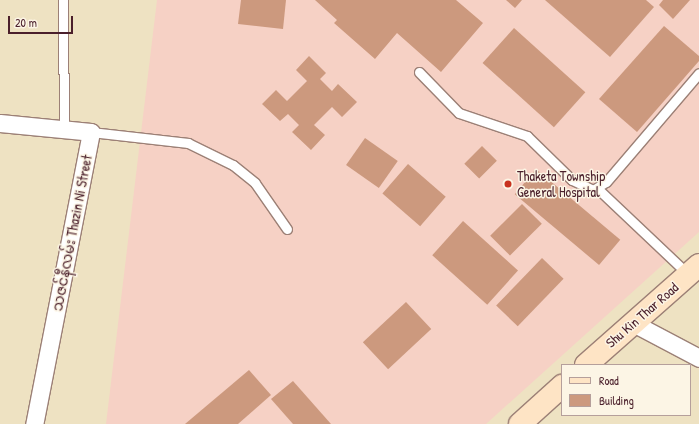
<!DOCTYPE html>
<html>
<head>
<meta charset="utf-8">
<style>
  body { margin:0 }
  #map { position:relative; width:699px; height:424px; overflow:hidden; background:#eee2c2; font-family:"Patrick Hand","Noto Sans Myanmar",sans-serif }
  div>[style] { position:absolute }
  .built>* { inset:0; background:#f6d1c5 }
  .building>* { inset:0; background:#cc997e; transform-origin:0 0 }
  .roads { filter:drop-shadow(1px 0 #9c8076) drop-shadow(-1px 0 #9c8076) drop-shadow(0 1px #9c8076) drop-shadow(0 -1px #9c8076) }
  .lane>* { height:9px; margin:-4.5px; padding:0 4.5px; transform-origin:4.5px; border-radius:4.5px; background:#fff }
  .street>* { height:17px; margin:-8.5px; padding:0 8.5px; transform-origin:8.5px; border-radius:8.5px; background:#fff }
  .secondary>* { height:22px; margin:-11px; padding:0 11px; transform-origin:11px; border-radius:11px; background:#fee4c5 }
  .dots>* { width:11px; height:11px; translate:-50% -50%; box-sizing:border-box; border:2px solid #fcf5e5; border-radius:50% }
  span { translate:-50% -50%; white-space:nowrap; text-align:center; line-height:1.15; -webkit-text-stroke:3px #fcf5e5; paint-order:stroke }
  .poi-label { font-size:14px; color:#4a1f2b }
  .left { translate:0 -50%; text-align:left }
  .street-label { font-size:14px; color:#4a1f2b }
  .legend { position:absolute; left:561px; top:364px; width:130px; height:52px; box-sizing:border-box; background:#fcf5e5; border:1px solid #b59f9b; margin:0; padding:5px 7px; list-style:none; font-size:12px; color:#4a1f2b }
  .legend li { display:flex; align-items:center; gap:8px; height:20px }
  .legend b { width:20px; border:1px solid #b59f9b }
  .scale { position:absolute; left:8px; top:16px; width:65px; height:18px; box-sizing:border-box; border:2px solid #4a1f2b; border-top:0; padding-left:5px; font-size:12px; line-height:14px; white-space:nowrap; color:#4a1f2b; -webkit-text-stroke:3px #fcf5e5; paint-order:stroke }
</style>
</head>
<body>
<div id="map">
  <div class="built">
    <div style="clip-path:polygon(157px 0,699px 0,699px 232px,486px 424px,106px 424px)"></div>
  </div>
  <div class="building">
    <div style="clip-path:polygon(241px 0,286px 0,283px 29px,238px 24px)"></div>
    <div style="clip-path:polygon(315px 0,456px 0,483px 23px,441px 72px,397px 33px,375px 59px,334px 23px,337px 20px)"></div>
    <div style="clip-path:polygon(506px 0,522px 0,515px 8px)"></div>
    <div style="clip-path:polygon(545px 0,646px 0,654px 7px,610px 57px)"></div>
    <div style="clip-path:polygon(663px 0,690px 0,673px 19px,659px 5px)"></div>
    <div style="clip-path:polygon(664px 26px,699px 56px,699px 61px,637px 132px,599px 99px)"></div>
    <div style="left:514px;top:28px;width:96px;height:47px;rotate:42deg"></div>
    <div style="clip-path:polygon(309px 56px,326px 73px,320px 79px,332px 91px,338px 84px,357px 102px,342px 117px,332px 107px,314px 125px,325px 135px,311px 150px,292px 132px,299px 125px,288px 114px,280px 121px,262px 104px,276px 90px,287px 101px,307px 81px,296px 70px)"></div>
    <div style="left:365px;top:138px;width:40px;height:33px;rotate:35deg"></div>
    <div style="left:482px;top:146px;width:21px;height:25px;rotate:45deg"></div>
    <div style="left:408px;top:164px;width:50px;height:39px;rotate:41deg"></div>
    <div style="left:536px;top:169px;width:110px;height:33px;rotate:40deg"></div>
    <div style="left:522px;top:204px;width:28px;height:45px;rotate:45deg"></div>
    <div style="left:463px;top:221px;width:74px;height:46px;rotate:42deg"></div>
    <div style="left:542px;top:258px;width:30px;height:66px;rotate:44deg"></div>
    <div style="left:406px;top:302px;width:37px;height:59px;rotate:47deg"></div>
    <div style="clip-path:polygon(249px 370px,271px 395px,238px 424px,185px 424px)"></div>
    <div style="clip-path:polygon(293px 381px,331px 424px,293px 424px,271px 399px)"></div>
  </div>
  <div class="roads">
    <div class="lane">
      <div style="left:63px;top:0;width:129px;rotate:89.6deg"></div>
      <div style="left:419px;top:72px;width:57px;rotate:45.7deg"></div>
      <div style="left:459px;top:113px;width:72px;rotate:18.7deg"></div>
      <div style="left:527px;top:136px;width:63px;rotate:44.4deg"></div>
      <div style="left:572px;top:180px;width:23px;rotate:25deg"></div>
      <div style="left:593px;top:190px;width:15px;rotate:-32deg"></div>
      <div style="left:606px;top:182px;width:143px;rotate:-49.5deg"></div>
      <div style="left:91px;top:132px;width:98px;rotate:6.5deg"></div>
      <div style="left:188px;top:143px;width:50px;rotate:26.1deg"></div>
      <div style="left:233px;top:165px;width:28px;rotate:39deg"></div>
      <div style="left:255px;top:183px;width:56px;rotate:55.2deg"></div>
      <div style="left:598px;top:189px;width:124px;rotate:43.4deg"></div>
    </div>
    <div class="street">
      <div style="left:0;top:123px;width:91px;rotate:5.6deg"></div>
      <div style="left:91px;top:132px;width:298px;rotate:101deg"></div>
      <div style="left:633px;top:323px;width:75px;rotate:27.9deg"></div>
    </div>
    <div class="secondary">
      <div style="left:586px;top:365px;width:151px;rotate:-41.5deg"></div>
      <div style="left:520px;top:424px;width:57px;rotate:-42.1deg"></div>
    </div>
  </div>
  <div class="dots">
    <div style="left:508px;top:184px;background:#c8321e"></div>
  </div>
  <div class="poi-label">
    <span class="left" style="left:517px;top:184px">Thaketa Township<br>General Hospital</span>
  </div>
  <div class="street-label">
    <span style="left:72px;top:233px;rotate:-79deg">သဇင်နီလမ်း Thazin Ni Street</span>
    <span style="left:642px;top:315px;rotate:-41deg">Shu Kin Thar Road</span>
  </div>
  <ul class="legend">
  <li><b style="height:5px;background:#fee4c5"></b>Road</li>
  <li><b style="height:11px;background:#cc997e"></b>Building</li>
  </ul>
  <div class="scale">20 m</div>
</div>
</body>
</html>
